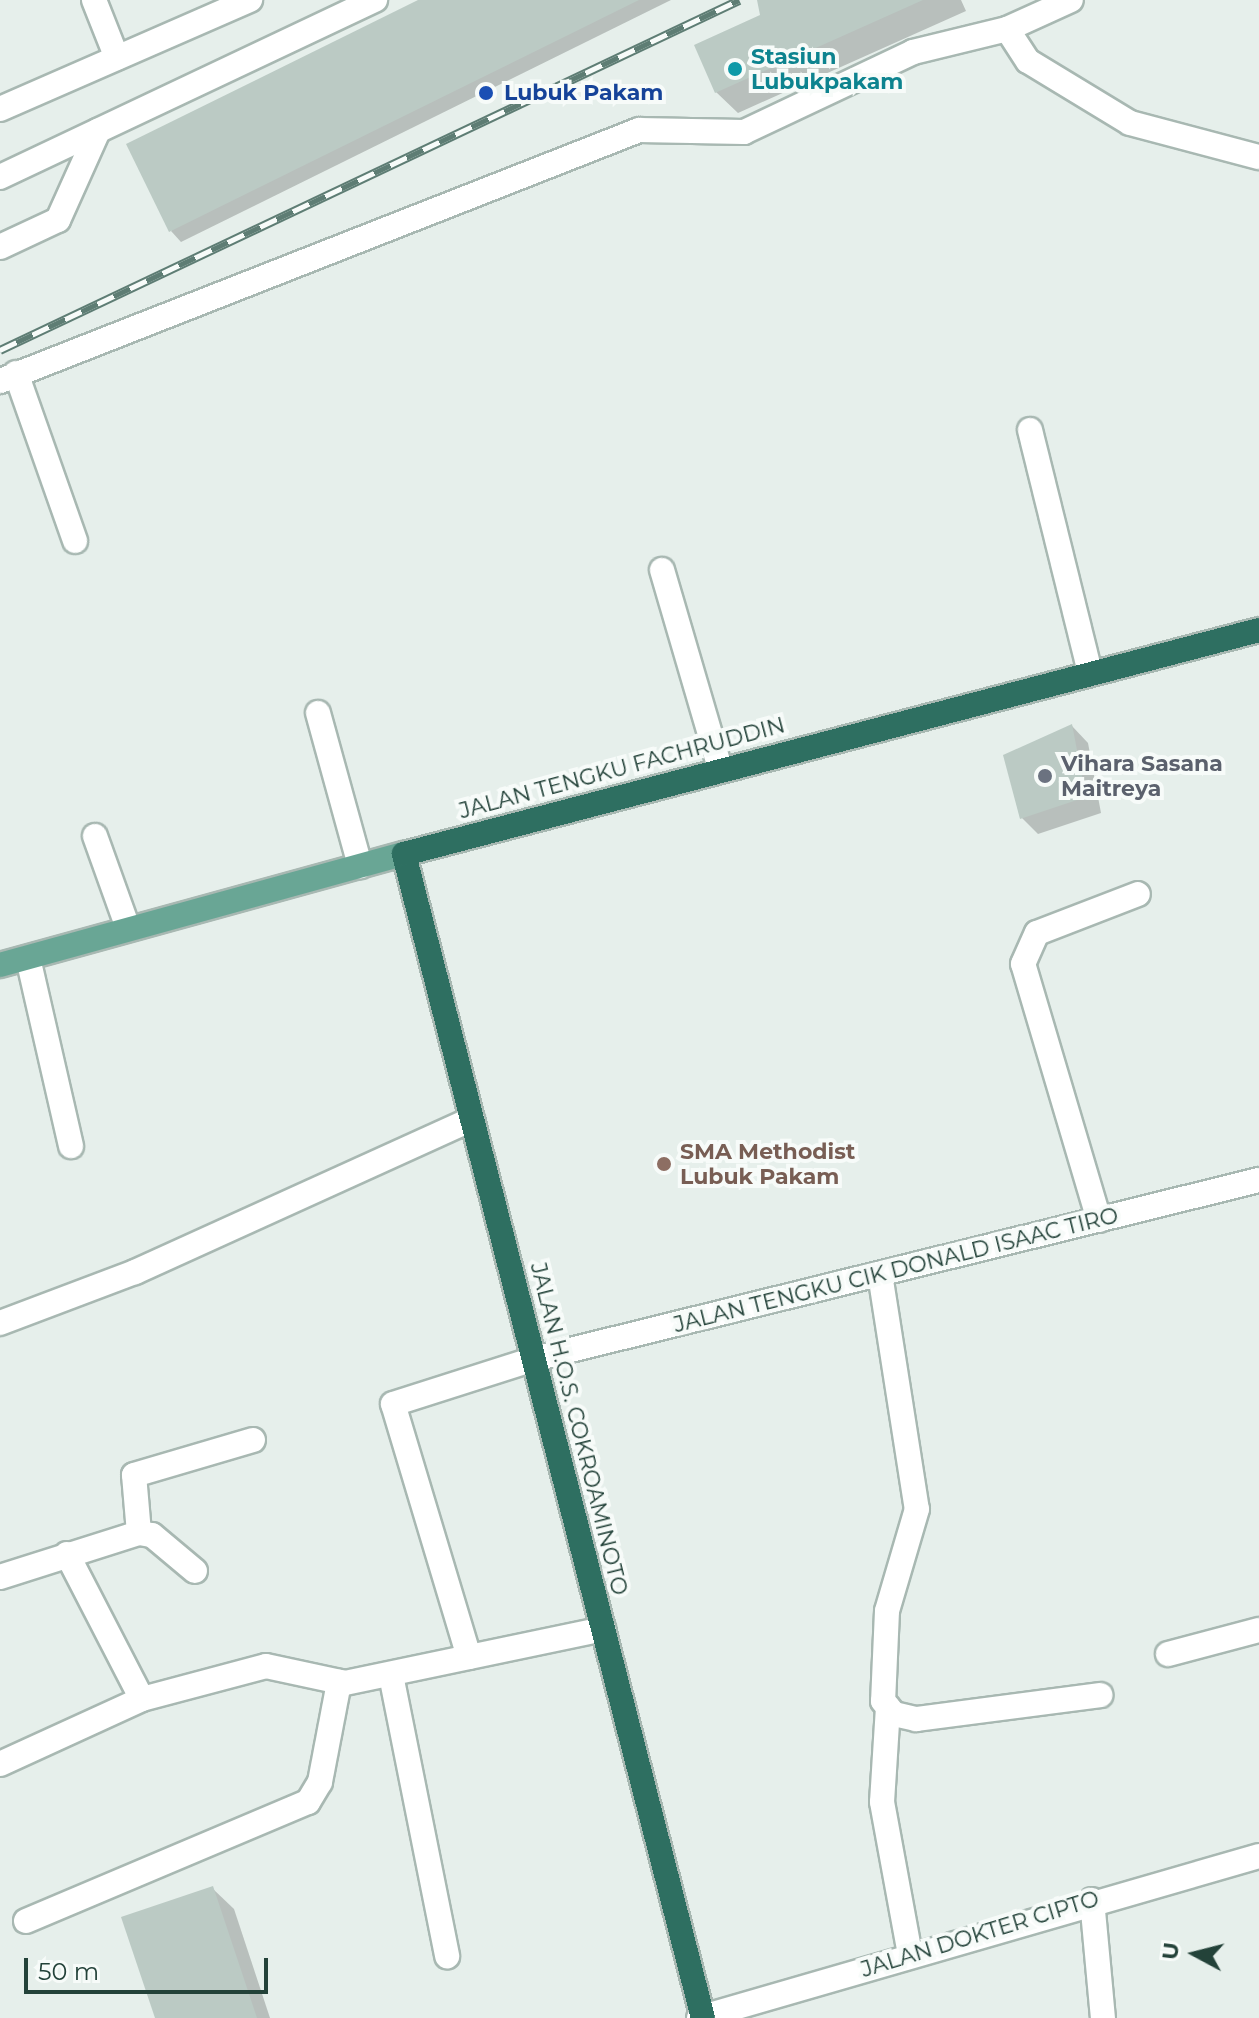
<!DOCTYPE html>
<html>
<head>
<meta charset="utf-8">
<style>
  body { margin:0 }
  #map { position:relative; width:1259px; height:2018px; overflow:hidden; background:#e6efeb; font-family:Montserrat,sans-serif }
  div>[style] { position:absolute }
  .shadow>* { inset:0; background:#0003 }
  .building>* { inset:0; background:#bbcac4 }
  .roads { filter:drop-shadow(2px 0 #a8b8b2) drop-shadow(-2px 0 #a8b8b2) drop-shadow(0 2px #a8b8b2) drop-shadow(0 -2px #a8b8b2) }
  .minor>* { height:24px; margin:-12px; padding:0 12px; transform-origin:12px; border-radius:12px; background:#fff }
  .major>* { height:24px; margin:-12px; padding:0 12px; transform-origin:12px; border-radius:12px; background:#69a695 }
  .highway>* { height:24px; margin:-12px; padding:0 12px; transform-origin:12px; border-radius:12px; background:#2e6f61 }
  .rail>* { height:9px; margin-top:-4.5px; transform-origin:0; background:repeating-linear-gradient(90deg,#f7fbf9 0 18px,#5e7d74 0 36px); box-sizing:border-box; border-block:2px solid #5e7d74 }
  .dots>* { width:22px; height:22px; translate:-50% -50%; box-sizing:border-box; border:4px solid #f7fbf9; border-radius:50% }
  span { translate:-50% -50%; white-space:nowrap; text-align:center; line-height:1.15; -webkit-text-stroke:8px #f7fbf9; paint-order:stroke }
  .culture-label { font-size:22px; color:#0d838f; font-weight:700 }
  .left { translate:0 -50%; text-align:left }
  .transit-label { font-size:22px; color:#164399; font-weight:700 }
  .worship-label { font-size:22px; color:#5b616d; font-weight:700 }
  .street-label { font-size:22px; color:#234239 }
  .education-label { font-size:22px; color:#785e54; font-weight:700 }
  .north { position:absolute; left:1155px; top:1914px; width:80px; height:80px; -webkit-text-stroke:6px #f7fbf9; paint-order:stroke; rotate:277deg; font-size:22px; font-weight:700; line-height:32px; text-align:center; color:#234239 }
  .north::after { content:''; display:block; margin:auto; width:28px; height:36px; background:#234239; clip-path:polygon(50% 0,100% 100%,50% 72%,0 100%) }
  .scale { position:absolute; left:24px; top:1958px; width:244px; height:36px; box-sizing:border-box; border:4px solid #234239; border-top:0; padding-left:10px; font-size:24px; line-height:28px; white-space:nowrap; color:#234239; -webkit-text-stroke:6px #f7fbf9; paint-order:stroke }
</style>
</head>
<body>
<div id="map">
  <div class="shadow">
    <div style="clip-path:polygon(423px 0,671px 0,181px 242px,171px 231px)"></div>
    <div style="clip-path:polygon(961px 0,966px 11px,738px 113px,716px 92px,762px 16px,761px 0)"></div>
    <div style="clip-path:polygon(1072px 726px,1088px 743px,1101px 813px,1038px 834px,1022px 818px)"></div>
    <div style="clip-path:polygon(212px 1888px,234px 1909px,270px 2018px,157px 2018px)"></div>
  </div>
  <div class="building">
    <div style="clip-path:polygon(418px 0,639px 0,169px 232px,126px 144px)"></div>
    <div style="clip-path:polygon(757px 0,923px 0,715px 93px,694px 45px,760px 15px)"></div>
    <div style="clip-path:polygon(1072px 724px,1086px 797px,1020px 819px,1003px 755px)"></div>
    <div style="clip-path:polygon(213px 1886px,257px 2018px,155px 2018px,121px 1917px)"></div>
  </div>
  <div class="roads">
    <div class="minor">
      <div style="left:94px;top:0;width:62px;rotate:68.4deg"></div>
      <div style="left:1007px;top:29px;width:38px;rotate:57deg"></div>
      <div style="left:1028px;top:61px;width:119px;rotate:31.3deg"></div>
      <div style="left:1130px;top:123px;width:133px;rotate:14.8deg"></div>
      <div style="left:0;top:109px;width:273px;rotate:-23.6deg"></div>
      <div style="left:0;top:177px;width:415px;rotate:-25.3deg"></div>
      <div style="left:0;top:247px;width:64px;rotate:-25deg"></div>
      <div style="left:58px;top:220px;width:98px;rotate:-65.8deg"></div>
      <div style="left:16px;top:373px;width:178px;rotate:70.6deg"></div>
      <div style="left:0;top:381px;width:687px;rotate:-21.44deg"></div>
      <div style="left:639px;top:130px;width:105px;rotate:1.1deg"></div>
      <div style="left:744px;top:132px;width:187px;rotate:-25.3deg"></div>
      <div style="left:913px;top:52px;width:97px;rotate:-13.7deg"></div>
      <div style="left:1007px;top:29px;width:70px;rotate:-24.4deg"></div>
      <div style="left:1030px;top:430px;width:250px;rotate:76.1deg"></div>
      <div style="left:662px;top:570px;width:206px;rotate:73.7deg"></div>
      <div style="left:318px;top:713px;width:159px;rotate:74.6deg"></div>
      <div style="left:95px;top:836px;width:98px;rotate:70.3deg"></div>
      <div style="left:28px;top:958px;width:193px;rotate:77.1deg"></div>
      <div style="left:1099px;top:1220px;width:267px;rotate:-106.5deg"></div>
      <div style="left:1023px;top:964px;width:34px;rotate:-66deg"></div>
      <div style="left:1037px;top:933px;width:108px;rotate:-21.1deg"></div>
      <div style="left:880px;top:1274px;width:238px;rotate:81.1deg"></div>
      <div style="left:917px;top:1509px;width:106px;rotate:106.4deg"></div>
      <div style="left:887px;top:1611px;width:90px;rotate:92.5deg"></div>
      <div style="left:883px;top:1701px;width:17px;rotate:50deg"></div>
      <div style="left:894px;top:1714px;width:23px;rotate:13deg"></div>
      <div style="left:916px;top:1719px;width:186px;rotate:-7.4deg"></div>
      <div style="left:0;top:1323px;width:144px;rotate:-20.7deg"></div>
      <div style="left:135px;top:1272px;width:370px;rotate:-24.4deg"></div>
      <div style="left:139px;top:1533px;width:58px;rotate:-94.9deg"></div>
      <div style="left:134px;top:1475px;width:124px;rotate:-16.4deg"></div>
      <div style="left:67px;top:1554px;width:163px;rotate:62.7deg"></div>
      <div style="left:0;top:1577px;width:146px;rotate:-17.6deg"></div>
      <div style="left:139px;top:1533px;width:13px;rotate:9deg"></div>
      <div style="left:152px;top:1535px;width:56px;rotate:39.9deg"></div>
      <div style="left:1168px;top:1654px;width:94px;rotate:-14.8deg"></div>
      <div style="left:469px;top:1657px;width:264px;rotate:-106.7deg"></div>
      <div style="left:393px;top:1404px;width:148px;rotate:-17.7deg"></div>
      <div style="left:534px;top:1359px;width:747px;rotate:-13.87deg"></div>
      <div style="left:391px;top:1675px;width:287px;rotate:78.7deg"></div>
      <div style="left:888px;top:1707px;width:95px;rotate:93.6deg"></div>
      <div style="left:882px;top:1802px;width:155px;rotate:79.6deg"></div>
      <div style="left:0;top:1764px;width:156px;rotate:-24.6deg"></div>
      <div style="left:142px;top:1699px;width:128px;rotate:-14.9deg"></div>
      <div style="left:266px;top:1666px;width:81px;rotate:12.1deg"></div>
      <div style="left:345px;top:1683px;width:264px;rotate:-11.8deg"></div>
      <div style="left:1092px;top:1900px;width:119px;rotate:84.7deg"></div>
      <div style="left:26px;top:1921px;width:306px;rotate:-22.9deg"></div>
      <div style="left:308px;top:1802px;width:23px;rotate:-59deg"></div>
      <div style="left:320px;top:1782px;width:102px;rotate:-79.2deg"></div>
      <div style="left:699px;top:2018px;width:583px;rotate:-16.13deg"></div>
    </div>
    <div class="major">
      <div style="left:0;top:965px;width:419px;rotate:-15.4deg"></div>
    </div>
    <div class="highway">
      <div style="left:703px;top:2018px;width:1202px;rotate:-104.41deg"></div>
      <div style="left:404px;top:854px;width:884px;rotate:-14.68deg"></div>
    </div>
  </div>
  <div class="rail">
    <div style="left:0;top:350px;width:818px;rotate:-25.34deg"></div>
  </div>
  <div class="dots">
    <div style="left:735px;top:69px;background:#0f9aa8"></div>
    <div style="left:486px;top:93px;background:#1a4fb4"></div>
    <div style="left:1045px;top:776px;background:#6b7280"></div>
    <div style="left:664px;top:1164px;background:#8d6e63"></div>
  </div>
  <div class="culture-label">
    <span class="left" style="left:751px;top:69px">Stasiun<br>Lubukpakam</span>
  </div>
  <div class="transit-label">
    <span class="left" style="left:504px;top:93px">Lubuk Pakam</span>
  </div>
  <div class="worship-label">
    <span class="left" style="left:1061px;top:776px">Vihara Sasana<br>Maitreya</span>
  </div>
  <div class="street-label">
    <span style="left:622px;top:768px;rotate:-15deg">JALAN TENGKU FACHRUDDIN</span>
    <span style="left:896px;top:1270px;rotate:-14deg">JALAN TENGKU CIK DONALD ISAAC TIRO</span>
    <span style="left:579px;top:1429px;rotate:76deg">JALAN H.O.S. COKROAMINOTO</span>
    <span style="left:980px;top:1934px;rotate:-17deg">JALAN DOKTER CIPTO</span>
  </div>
  <div class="education-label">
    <span class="left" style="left:680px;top:1164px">SMA Methodist<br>Lubuk Pakam</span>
  </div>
  <div class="north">U</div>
  <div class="scale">50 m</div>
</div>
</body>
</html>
